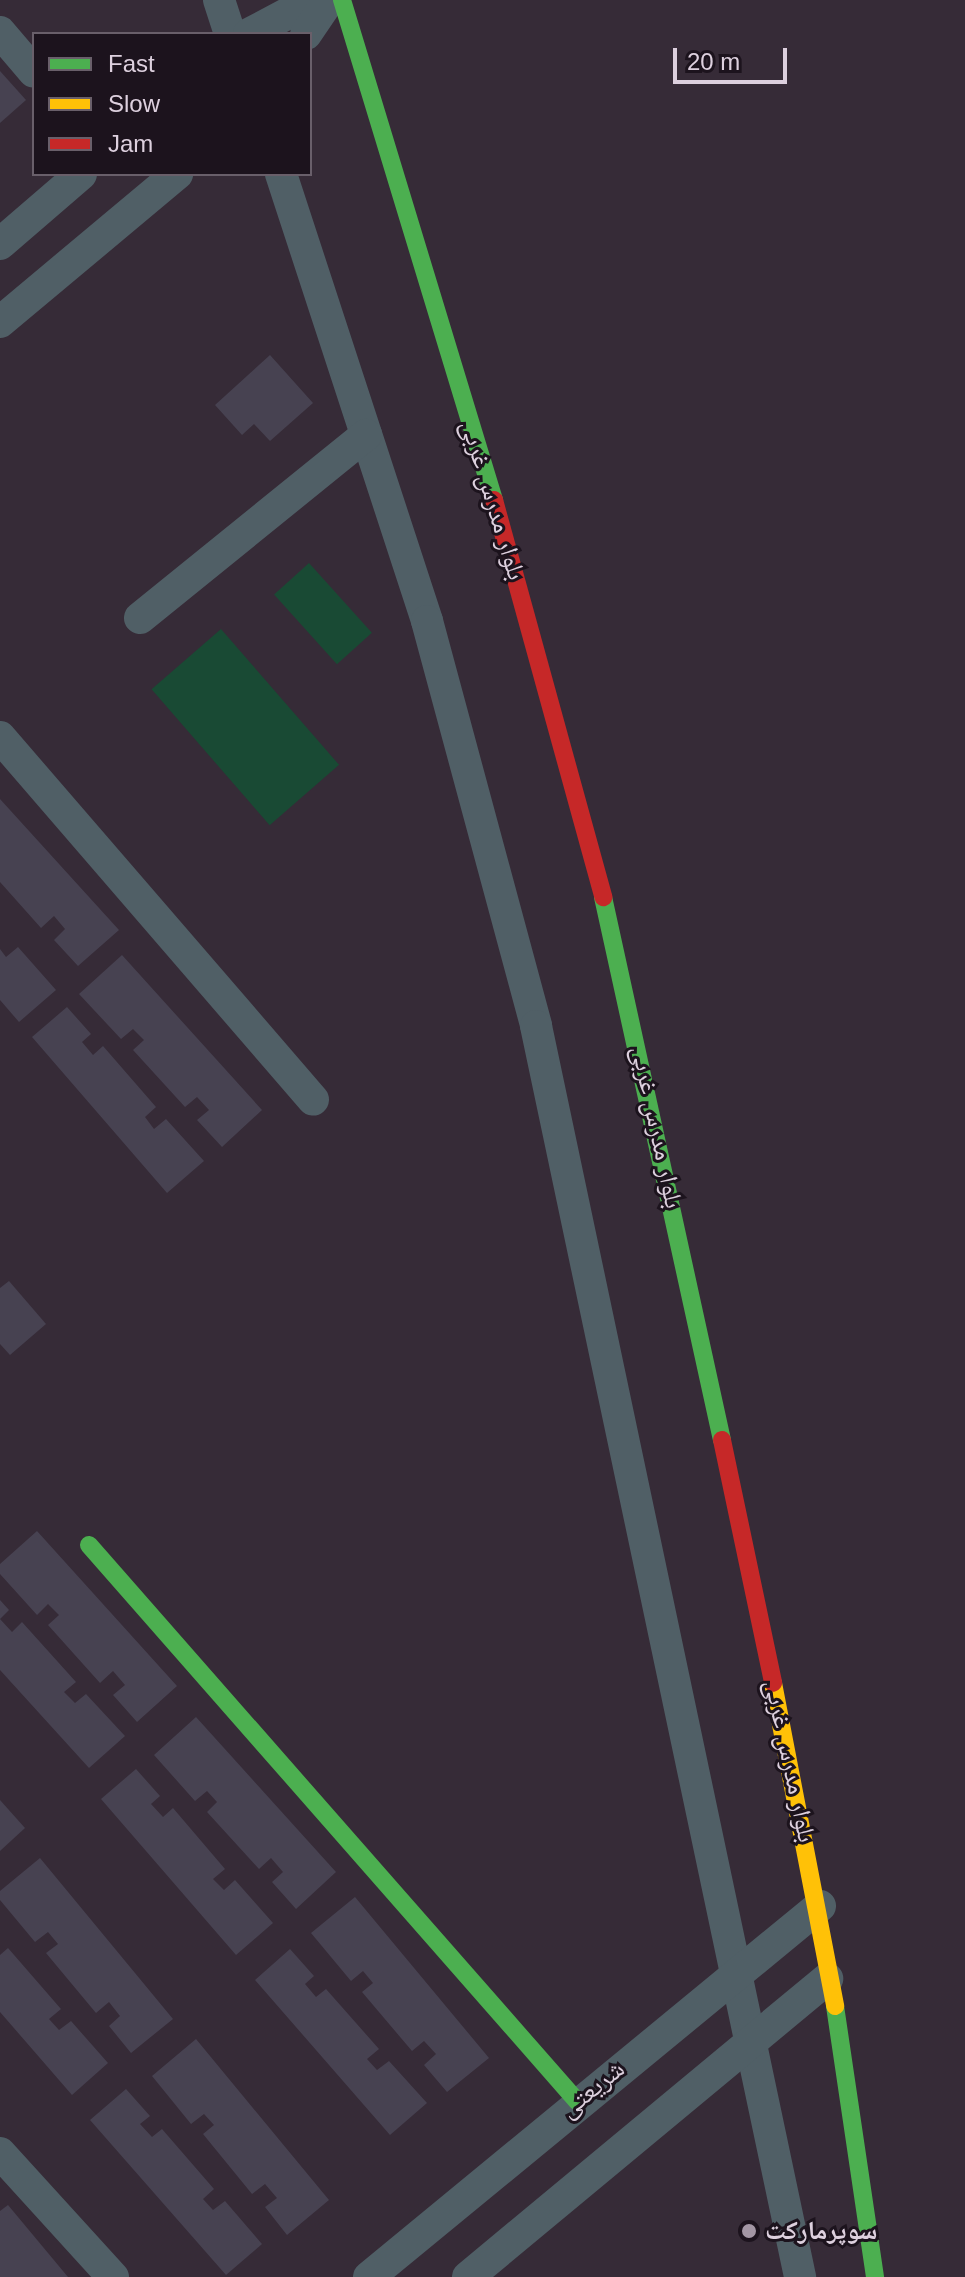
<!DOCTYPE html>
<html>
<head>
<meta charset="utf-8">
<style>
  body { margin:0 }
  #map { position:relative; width:965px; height:2277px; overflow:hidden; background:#362b37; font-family:Arial,"Noto Naskh Arabic",sans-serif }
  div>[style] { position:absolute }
  .green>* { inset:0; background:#194a34; transform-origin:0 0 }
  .building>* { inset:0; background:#474251 }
  .street>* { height:32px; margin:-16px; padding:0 16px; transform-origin:16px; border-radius:16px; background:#505f66 }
  .fast>* { height:18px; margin:-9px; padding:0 9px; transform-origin:9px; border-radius:9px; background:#4caf50 }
  .slow>* { height:18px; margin:-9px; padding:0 9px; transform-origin:9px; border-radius:9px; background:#ffc107 }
  .jam>* { height:18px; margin:-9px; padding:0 9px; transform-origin:9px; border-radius:9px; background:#c62828 }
  .dots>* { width:22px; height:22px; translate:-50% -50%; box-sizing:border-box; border:4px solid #1c131d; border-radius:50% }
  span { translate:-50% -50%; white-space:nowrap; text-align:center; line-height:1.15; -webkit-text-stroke:6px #1c131d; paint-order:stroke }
  .street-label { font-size:26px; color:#ddd0de }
  .poi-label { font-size:26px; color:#ddd0de; font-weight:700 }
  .left { translate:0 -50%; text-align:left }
  .legend { position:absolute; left:32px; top:32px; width:280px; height:144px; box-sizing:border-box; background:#1c131d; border:2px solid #695f6a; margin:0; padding:10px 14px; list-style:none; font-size:24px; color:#ddd0de }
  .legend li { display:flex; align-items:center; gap:16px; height:40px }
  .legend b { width:40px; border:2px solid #695f6a }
  .scale { position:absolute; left:673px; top:48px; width:114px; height:36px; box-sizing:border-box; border:4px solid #ddd0de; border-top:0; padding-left:10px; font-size:24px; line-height:28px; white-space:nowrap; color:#ddd0de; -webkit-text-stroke:6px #1c131d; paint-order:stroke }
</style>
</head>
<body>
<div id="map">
  <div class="green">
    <div style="left:309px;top:563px;width:94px;height:47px;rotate:48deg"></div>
    <div style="left:221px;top:629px;width:180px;height:92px;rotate:49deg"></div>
  </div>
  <div class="building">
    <div style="clip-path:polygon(0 71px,26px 100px,0 123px)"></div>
    <div style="clip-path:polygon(270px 355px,313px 403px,270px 441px,254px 424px,242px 435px,215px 405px)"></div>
    <div style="clip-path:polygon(0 799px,119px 930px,78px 966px,54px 940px,65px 929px,54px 916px,41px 928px,0 882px)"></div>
    <div style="clip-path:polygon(18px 947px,56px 990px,19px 1022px,0 1000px,0 949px,6px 957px)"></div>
    <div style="clip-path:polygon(122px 955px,262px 1110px,222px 1147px,197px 1120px,209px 1110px,197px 1097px,185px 1107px,133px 1050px,144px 1040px,133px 1029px,121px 1039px,79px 994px)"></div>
    <div style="clip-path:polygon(67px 1007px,91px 1034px,82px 1042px,93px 1055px,103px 1046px,156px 1107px,145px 1117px,154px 1129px,166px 1119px,204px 1161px,167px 1193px,32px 1037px)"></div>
    <div style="clip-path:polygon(9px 1281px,46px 1324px,10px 1355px,0 1344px,0 1288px)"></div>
    <div style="clip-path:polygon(37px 1531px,177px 1686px,137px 1722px,113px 1695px,125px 1685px,113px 1671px,100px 1683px,48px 1625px,59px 1615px,48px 1604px,37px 1615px,0 1574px,0 1564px)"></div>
    <div style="clip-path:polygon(0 1600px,9px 1610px,0 1619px,12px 1632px,22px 1622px,76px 1682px,64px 1692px,75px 1703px,86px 1694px,125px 1736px,89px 1768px,0 1670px)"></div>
    <div style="clip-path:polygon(196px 1717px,336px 1872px,296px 1909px,272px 1882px,283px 1872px,271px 1858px,259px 1869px,207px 1812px,217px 1802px,207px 1791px,195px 1801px,154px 1755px)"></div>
    <div style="clip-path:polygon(136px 1769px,160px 1796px,151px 1804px,163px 1817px,173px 1808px,225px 1869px,213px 1879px,224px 1890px,235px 1880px,273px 1923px,236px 1955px,101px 1799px)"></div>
    <div style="clip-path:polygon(0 1800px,25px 1828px,0 1851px)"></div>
    <div style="clip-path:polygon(40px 1858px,173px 2019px,131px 2053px,109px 2026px,120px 2016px,109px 2002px,96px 2013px,46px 1953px,58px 1944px,48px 1932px,35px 1942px,0 1900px,0 1891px)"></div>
    <div style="clip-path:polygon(355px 1897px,489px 2058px,447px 2092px,424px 2065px,436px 2054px,424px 2041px,412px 2051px,362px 1992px,373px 1983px,363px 1971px,351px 1981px,311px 1933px)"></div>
    <div style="clip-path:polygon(8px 1948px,61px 2009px,49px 2019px,59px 2030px,71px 2021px,108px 2063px,72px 2095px,0 2012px,0 1955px)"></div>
    <div style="clip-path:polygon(290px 1949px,314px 1976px,305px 1984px,316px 1997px,326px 1989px,379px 2049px,367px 2059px,377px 2070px,389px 2061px,427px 2103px,390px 2135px,255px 1980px)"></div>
    <div style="clip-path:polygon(196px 2039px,329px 2200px,287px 2235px,265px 2207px,277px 2198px,265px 2184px,252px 2194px,203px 2134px,214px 2125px,204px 2114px,191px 2124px,152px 2076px)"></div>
    <div style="clip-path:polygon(126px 2089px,150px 2116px,140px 2124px,152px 2137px,162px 2129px,214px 2189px,203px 2199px,213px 2210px,225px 2201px,262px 2244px,226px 2275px,90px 2120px)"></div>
    <div style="clip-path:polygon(8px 2205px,68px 2277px,0 2277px,0 2211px)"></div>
  </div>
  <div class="street">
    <div style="left:219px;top:0;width:36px;rotate:72deg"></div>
    <div style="left:0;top:32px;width:52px;rotate:49.6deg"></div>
    <div style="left:249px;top:34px;width:72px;rotate:-28deg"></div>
    <div style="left:306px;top:34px;width:41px;rotate:-55.9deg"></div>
    <div style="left:281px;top:174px;width:470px;rotate:71.9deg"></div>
    <div style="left:427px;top:621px;width:419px;rotate:74.9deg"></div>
    <div style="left:536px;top:1026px;width:1279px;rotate:78.08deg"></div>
    <div style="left:0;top:244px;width:107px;rotate:-40.8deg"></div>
    <div style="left:0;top:322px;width:231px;rotate:-39.9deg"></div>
    <div style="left:140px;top:618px;width:291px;rotate:-39deg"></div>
    <div style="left:0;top:737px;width:479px;rotate:49.2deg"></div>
    <div style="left:0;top:2153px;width:168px;rotate:47.7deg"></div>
    <div style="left:369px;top:2277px;width:584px;rotate:-39.44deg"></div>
    <div style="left:468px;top:2277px;width:467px;rotate:-39.7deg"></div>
  </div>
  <div class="fast">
    <div style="left:342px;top:0;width:523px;rotate:73.09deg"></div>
    <div style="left:603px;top:897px;width:556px;rotate:77.64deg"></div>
    <div style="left:89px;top:1545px;width:740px;rotate:48.73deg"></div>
    <div style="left:835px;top:2006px;width:274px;rotate:81.6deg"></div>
  </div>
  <div class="slow">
    <div style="left:773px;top:1683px;width:329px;rotate:79.1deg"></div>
  </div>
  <div class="jam">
    <div style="left:494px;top:500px;width:412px;rotate:74.6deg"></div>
    <div style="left:722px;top:1440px;width:248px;rotate:78.1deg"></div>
  </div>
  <div class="dots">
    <div style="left:749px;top:2231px;background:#a396a4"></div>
  </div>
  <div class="street-label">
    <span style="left:493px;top:500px;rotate:73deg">بلوار مدرس غربی</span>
    <span style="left:657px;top:1127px;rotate:78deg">بلوار مدرس غربی</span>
    <span style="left:790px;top:1761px;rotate:78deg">بلوار مدرس غربی</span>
    <span style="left:592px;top:2089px;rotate:-39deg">شریعتی</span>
  </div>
  <div class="poi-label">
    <span class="left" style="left:765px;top:2231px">سوپرمارکت</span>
  </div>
  <ul class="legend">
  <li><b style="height:10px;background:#4caf50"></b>Fast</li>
  <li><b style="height:10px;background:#ffc107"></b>Slow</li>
  <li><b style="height:10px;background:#c62828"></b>Jam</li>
  </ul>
  <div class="scale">20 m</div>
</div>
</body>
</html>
